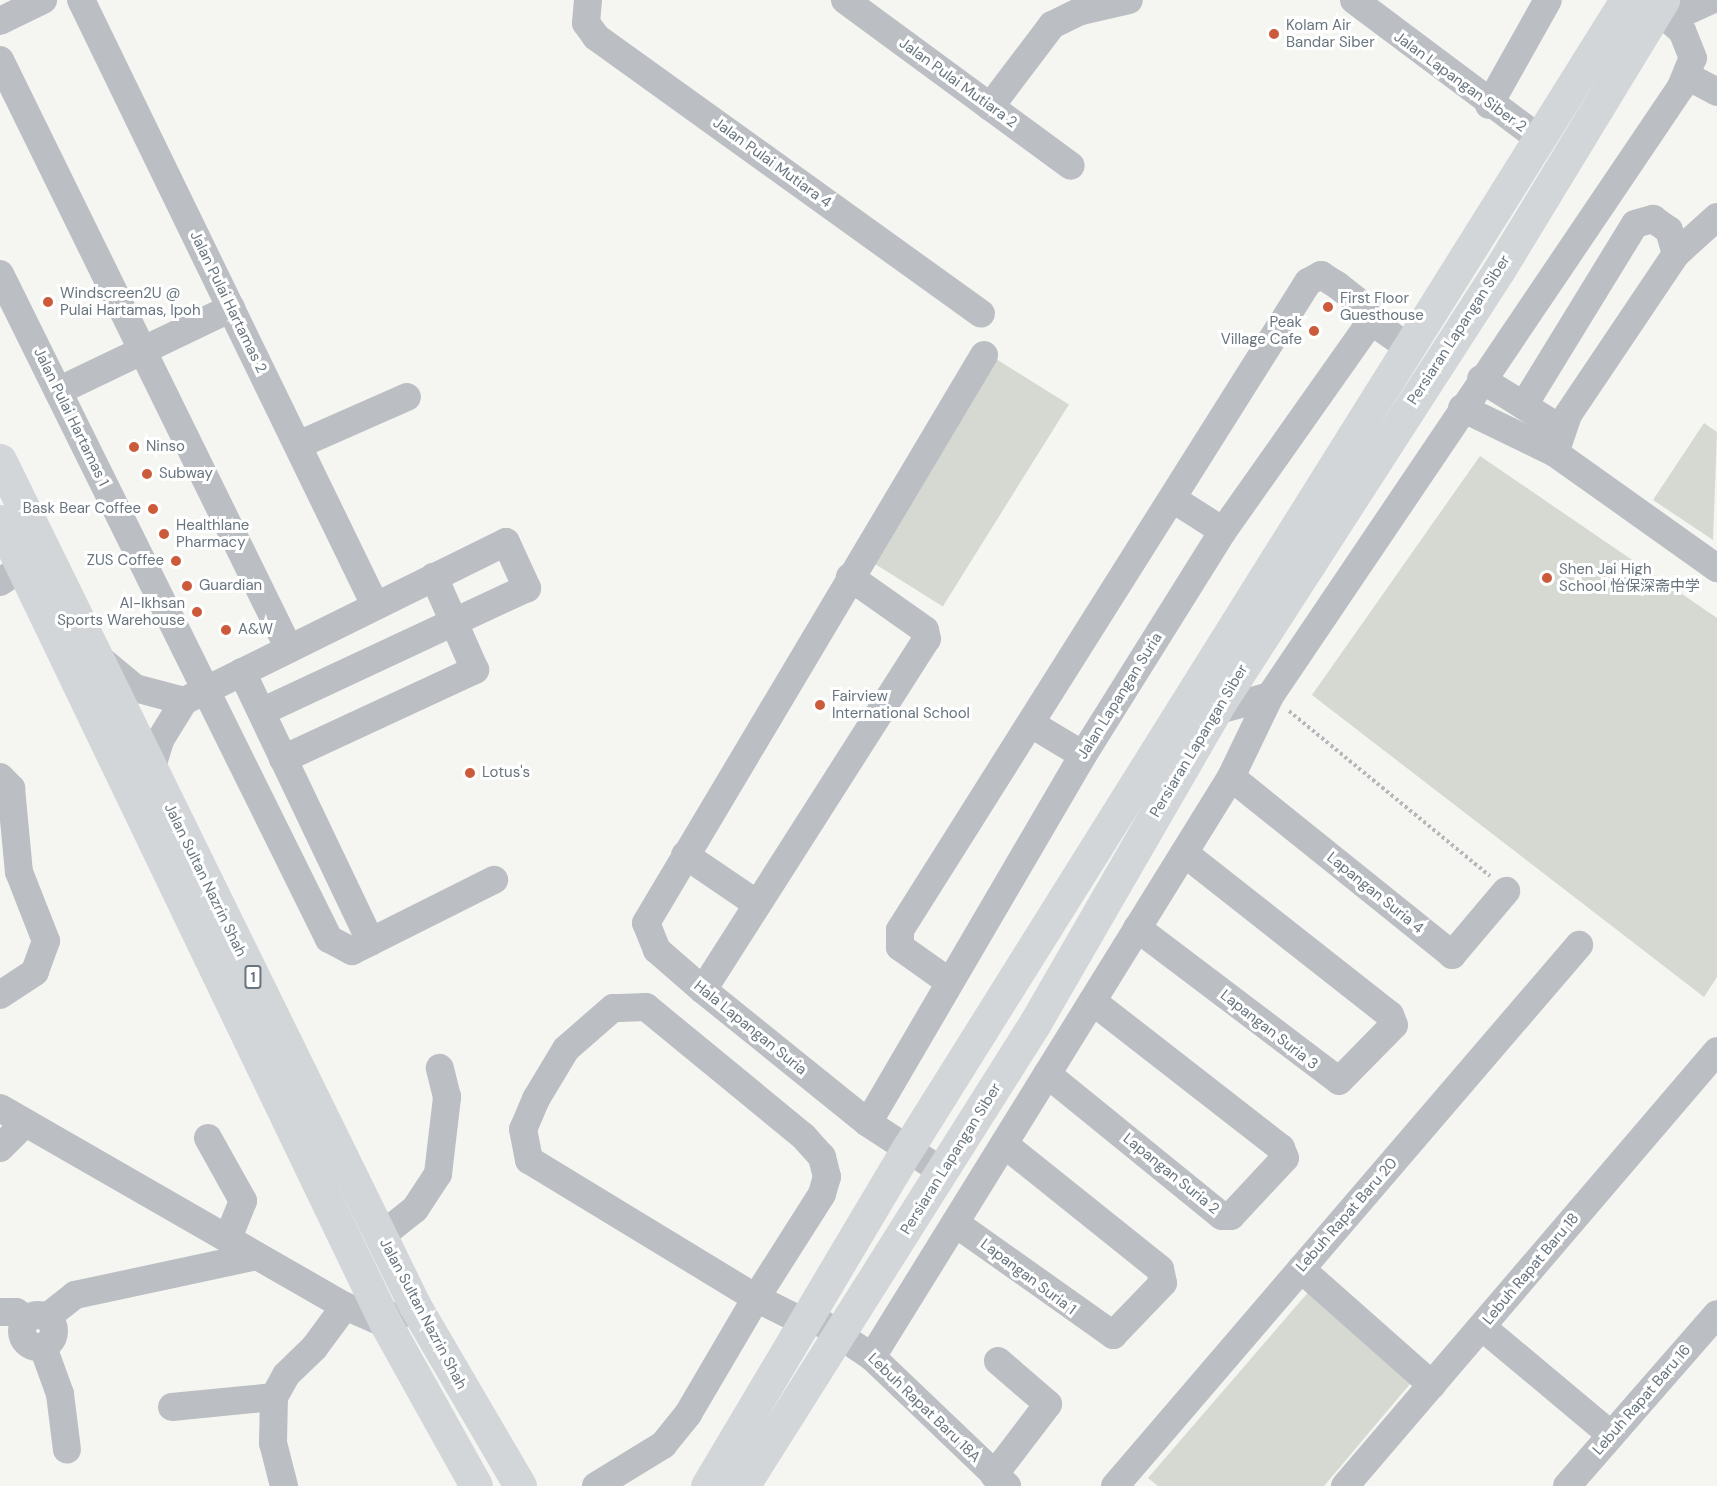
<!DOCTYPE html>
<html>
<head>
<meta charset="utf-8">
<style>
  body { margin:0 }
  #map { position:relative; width:1717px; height:1486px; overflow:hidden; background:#f5f5f2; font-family:"DM Sans","Noto Sans SC",sans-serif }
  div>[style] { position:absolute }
  .green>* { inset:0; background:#d5d9d2; transform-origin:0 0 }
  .path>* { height:4px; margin-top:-2px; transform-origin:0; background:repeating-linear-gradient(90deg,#b5b8ba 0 3px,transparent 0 6px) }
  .minor>* { height:28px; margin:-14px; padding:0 14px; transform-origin:14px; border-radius:14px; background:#bbbec2 }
  .minor>.ring { margin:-14px; padding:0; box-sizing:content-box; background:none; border:28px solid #bbbec2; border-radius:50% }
  .major>* { height:33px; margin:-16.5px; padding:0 16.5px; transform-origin:16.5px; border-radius:16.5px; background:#d2d6d9 }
  .highway>* { height:33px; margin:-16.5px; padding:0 16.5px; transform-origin:16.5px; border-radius:16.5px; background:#d2d6d9 }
  .dots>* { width:16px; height:16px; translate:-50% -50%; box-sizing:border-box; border:3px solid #fff; border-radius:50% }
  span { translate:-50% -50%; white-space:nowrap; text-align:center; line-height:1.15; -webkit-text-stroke:6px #fff; paint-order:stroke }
  .shield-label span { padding:2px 4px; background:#fff; border:2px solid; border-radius:4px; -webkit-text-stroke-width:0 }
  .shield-label { font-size:14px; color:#68757f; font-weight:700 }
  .poi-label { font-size:15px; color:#68757f }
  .left { translate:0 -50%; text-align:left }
  .right { translate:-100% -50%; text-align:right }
  .street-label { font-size:15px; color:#68757f }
</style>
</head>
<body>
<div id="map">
  <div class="green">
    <div style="left:996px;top:359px;width:86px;height:238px;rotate:32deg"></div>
    <div style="clip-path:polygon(1704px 423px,1717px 432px,1713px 540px,1653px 500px)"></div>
    <div style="clip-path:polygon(1480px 456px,1717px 618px,1717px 977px,1704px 997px,1312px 695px)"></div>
    <div style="clip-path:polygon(1311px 1289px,1415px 1378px,1324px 1486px,1158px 1486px,1148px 1478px)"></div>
  </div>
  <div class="path">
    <div style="left:1289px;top:711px;width:260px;rotate:39.4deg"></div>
  </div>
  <div class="minor">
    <div style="left:81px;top:0;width:673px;rotate:64.08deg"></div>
    <div style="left:588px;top:0;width:23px;rotate:95deg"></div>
    <div style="left:586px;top:23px;width:17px;rotate:54deg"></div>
    <div style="left:596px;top:37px;width:474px;rotate:35.7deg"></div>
    <div style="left:845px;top:0;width:280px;rotate:36.3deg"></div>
    <div style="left:1354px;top:0;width:232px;rotate:36.8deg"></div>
    <div style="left:1654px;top:10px;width:21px;rotate:19deg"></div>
    <div style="left:1674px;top:17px;width:41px;rotate:-24.7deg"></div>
    <div style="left:0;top:21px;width:48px;rotate:-26deg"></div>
    <div style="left:0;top:60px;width:656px;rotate:63.86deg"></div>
    <div style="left:1687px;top:76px;width:34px;rotate:28deg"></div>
    <div style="left:1489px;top:105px;width:120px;rotate:-60.7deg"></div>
    <div style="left:990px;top:107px;width:103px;rotate:-52.9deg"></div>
    <div style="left:1052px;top:25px;width:32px;rotate:-26deg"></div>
    <div style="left:1081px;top:11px;width:49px;rotate:-12.9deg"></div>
    <div style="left:1676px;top:254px;width:55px;rotate:-42.1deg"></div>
    <div style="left:0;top:274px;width:742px;rotate:63.68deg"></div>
    <div style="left:329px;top:939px;width:26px;rotate:28deg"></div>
    <div style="left:352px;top:951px;width:159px;rotate:-26.6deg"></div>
    <div style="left:1481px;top:379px;width:94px;rotate:32deg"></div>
    <div style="left:58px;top:391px;width:192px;rotate:-25.6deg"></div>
    <div style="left:1524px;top:405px;width:212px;rotate:-58.5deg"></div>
    <div style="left:1635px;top:224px;width:19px;rotate:-16deg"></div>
    <div style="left:1653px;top:219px;width:19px;rotate:35deg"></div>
    <div style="left:1669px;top:230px;width:25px;rotate:74deg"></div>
    <div style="left:1676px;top:254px;width:194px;rotate:123.9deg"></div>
    <div style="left:1568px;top:415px;width:40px;rotate:108.9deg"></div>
    <div style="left:1462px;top:408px;width:103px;rotate:25.8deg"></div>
    <div style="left:1555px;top:453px;width:199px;rotate:35.4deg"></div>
    <div style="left:298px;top:445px;width:119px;rotate:-23.8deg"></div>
    <div style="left:1173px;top:499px;width:59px;rotate:32.6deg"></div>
    <div style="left:0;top:582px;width:27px;rotate:-33deg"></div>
    <div style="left:100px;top:659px;width:45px;rotate:39.6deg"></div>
    <div style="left:135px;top:688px;width:51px;rotate:14.9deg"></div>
    <div style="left:242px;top:672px;width:299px;rotate:64.5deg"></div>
    <div style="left:1215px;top:711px;width:57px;rotate:-15.3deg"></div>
    <div style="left:1270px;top:696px;width:735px;rotate:-55.99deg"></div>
    <div style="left:1681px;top:87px;width:31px;rotate:-68deg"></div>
    <div style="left:1693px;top:58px;width:29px;rotate:-112deg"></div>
    <div style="left:1682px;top:31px;width:23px;rotate:-139deg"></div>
    <div style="left:1033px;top:725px;width:58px;rotate:31deg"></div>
    <div style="left:283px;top:759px;width:212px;rotate:-24.9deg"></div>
    <div style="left:475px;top:670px;width:102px;rotate:-113.8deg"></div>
    <div style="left:151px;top:770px;width:31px;rotate:-73deg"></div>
    <div style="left:160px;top:740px;width:46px;rotate:-58.4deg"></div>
    <div style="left:184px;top:701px;width:359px;rotate:-26.3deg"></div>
    <div style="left:506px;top:542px;width:51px;rotate:65.5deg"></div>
    <div style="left:527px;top:588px;width:293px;rotate:155deg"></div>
    <div style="left:0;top:777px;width:16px;rotate:45deg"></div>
    <div style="left:11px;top:788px;width:84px;rotate:84.6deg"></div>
    <div style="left:19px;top:872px;width:74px;rotate:68.6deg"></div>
    <div style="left:46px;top:941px;width:33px;rotate:110deg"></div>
    <div style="left:35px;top:972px;width:42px;rotate:146.7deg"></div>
    <div style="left:1231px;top:777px;width:284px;rotate:38.8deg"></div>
    <div style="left:1452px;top:955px;width:84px;rotate:-49.8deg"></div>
    <div style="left:685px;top:855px;width:87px;rotate:34.2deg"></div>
    <div style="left:1137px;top:928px;width:253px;rotate:37.1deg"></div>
    <div style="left:1339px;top:1081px;width:78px;rotate:-45.5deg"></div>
    <div style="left:1394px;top:1025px;width:11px;rotate:-112deg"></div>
    <div style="left:1390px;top:1015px;width:262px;rotate:-141.8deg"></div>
    <div style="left:948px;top:981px;width:59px;rotate:-144.7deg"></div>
    <div style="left:900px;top:947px;width:17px;rotate:-90deg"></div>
    <div style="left:900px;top:930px;width:766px;rotate:-57.8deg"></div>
    <div style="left:1308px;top:282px;width:15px;rotate:-28deg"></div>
    <div style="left:1321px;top:275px;width:19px;rotate:32deg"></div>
    <div style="left:1337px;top:285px;width:42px;rotate:38.2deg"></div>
    <div style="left:1370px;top:311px;width:10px;rotate:84deg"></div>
    <div style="left:703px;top:990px;width:416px;rotate:-57.5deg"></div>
    <div style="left:927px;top:639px;width:9px;rotate:-103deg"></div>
    <div style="left:925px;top:630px;width:92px;rotate:-144.8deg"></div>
    <div style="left:1047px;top:1074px;width:225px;rotate:39.1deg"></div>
    <div style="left:1222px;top:1216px;width:9px"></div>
    <div style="left:1231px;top:1216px;width:79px;rotate:-47deg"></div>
    <div style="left:1285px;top:1158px;width:11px;rotate:-112deg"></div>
    <div style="left:1281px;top:1148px;width:239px;rotate:-142.1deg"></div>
    <div style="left:0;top:1108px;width:398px;rotate:29.9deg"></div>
    <div style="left:345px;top:1306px;width:45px;rotate:23.7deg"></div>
    <div style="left:386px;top:1324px;width:34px;rotate:-32deg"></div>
    <div style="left:868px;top:1123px;width:426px;rotate:-59.7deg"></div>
    <div style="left:1083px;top:755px;width:264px;rotate:-58deg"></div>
    <div style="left:1223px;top:531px;width:257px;rotate:-54.8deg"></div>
    <div style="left:1371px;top:321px;width:45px;rotate:35.1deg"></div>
    <div style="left:208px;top:1138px;width:72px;rotate:60.9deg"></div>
    <div style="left:243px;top:1201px;width:38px;rotate:112deg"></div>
    <div style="left:0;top:1148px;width:35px;rotate:-45deg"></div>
    <div style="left:943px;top:1172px;width:90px;rotate:-146.8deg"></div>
    <div style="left:868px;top:1123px;width:212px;rotate:-141.1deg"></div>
    <div style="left:703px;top:990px;width:61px;rotate:-139deg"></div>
    <div style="left:657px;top:950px;width:29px;rotate:-112deg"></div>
    <div style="left:646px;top:923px;width:661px;rotate:-59.24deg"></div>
    <div style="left:955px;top:1223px;width:194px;rotate:35.3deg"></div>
    <div style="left:1113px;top:1335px;width:72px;rotate:-46.1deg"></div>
    <div style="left:1163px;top:1283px;width:14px;rotate:-102deg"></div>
    <div style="left:1160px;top:1269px;width:200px;rotate:-141.3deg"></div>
    <div style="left:381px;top:1236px;width:43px;rotate:-38.5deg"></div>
    <div style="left:415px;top:1209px;width:42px;rotate:-56.7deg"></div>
    <div style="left:438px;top:1174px;width:78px;rotate:-83.3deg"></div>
    <div style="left:447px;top:1097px;width:30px;rotate:-104deg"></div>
    <div style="left:1301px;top:1269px;width:175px;rotate:41.5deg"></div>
    <div style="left:0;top:1312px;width:16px"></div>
    <div style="left:16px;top:1312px;width:13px;rotate:32deg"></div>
    <div class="ring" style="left:22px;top:1315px;width:4px;height:4px"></div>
    <div style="left:47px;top:1317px;width:36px;rotate:-38deg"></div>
    <div style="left:75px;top:1295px;width:186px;rotate:-12.1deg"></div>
    <div style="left:820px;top:1322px;width:63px;rotate:33.9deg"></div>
    <div style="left:872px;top:1357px;width:187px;rotate:43.7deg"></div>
    <div style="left:1482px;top:1327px;width:168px;rotate:39.9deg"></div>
    <div style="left:43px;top:1347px;width:50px;rotate:70.1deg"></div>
    <div style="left:60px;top:1394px;width:56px;rotate:82.9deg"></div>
    <div style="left:872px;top:1357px;width:682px;rotate:-58.24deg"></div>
    <div style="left:1231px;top:777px;width:90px;rotate:-64.3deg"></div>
    <div style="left:172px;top:1407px;width:102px;rotate:-5.6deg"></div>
    <div style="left:994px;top:1475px;width:89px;rotate:-52.7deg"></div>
    <div style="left:1048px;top:1404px;width:66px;rotate:-139.3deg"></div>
    <div style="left:284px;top:1486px;width:44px;rotate:-104.3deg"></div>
    <div style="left:273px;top:1443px;width:46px;rotate:-88.8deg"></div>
    <div style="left:274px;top:1397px;width:25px;rotate:-61deg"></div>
    <div style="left:286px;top:1375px;width:39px;rotate:-44deg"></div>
    <div style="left:314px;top:1348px;width:52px;rotate:-53.6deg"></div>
    <div style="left:596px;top:1486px;width:79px;rotate:-31.5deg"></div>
    <div style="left:663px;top:1445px;width:40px;rotate:-51deg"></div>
    <div style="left:688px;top:1414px;width:134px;rotate:-59.6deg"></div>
    <div style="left:756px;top:1298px;width:123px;rotate:-57.6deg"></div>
    <div style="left:822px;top:1194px;width:18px;rotate:-74deg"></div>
    <div style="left:827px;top:1177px;width:21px;rotate:-104deg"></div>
    <div style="left:822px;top:1157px;width:28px;rotate:-132deg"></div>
    <div style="left:803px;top:1136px;width:203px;rotate:-140.6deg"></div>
    <div style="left:646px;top:1007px;width:33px;rotate:178deg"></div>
    <div style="left:613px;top:1008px;width:62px;rotate:138.9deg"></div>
    <div style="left:566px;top:1049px;width:58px;rotate:121deg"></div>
    <div style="left:536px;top:1099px;width:33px;rotate:113deg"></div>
    <div style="left:523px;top:1129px;width:32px;rotate:79deg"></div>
    <div style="left:529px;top:1160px;width:266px;rotate:31.3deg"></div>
    <div style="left:756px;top:1298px;width:54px;rotate:26.6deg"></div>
    <div style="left:1115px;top:1486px;width:713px;rotate:-49.38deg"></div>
    <div style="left:1345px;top:1486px;width:572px;rotate:-49.46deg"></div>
    <div style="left:1567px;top:1486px;width:228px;rotate:-48.9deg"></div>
  </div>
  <div class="major">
    <div style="left:707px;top:1486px;width:393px;rotate:-59.3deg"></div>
    <div style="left:908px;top:1148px;width:1354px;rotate:-57.98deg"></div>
    <div style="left:743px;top:1486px;width:547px;rotate:-57.76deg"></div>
    <div style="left:1035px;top:1023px;width:372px;rotate:-60deg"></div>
    <div style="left:1221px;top:701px;width:513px;rotate:-57.18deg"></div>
    <div style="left:1499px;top:270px;width:316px;rotate:-58.7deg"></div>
  </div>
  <div class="highway">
    <div style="left:0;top:460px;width:942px;rotate:63.87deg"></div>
    <div style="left:415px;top:1306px;width:208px;rotate:59.7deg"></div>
    <div style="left:0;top:521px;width:891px;rotate:64.33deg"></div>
    <div style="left:386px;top:1324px;width:185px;rotate:60.9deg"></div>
  </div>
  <div class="dots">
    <div style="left:1274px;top:34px;background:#cc5b3b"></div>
    <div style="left:48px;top:302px;background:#cc5b3b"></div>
    <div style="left:1328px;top:307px;background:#cc5b3b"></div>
    <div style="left:1314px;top:331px;background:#cc5b3b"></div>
    <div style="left:134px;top:447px;background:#cc5b3b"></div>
    <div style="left:147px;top:474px;background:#cc5b3b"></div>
    <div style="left:153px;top:509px;background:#cc5b3b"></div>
    <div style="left:164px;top:534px;background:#cc5b3b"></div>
    <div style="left:176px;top:561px;background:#cc5b3b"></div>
    <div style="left:1547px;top:578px;background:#cc5b3b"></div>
    <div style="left:187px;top:586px;background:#cc5b3b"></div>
    <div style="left:197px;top:612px;background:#cc5b3b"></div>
    <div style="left:226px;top:630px;background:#cc5b3b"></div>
    <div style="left:820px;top:705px;background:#cc5b3b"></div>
    <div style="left:470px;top:773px;background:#cc5b3b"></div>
  </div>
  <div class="shield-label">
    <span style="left:253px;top:977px">1</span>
  </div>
  <div class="poi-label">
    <span class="left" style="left:1286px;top:34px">Kolam Air<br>Bandar Siber</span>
    <span class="left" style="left:60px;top:302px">Windscreen2U @<br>Pulai Hartamas, Ipoh</span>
    <span class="left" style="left:1340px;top:307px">First Floor<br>Guesthouse</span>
    <span class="right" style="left:1302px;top:331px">Peak<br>Village Cafe</span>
    <span class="left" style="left:146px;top:447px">Ninso</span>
    <span class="left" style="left:159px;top:474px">Subway</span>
    <span class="right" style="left:141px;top:509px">Bask Bear Coffee</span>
    <span class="left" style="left:176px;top:534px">Healthlane<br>Pharmacy</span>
    <span class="right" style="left:164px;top:561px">ZUS Coffee</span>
    <span class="left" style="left:1559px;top:578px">Shen Jai High<br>School 怡保深斋中学</span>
    <span class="left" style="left:199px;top:586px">Guardian</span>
    <span class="right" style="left:185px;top:612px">Al-Ikhsan<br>Sports Warehouse</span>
    <span class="left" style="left:238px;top:630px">A&amp;W</span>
    <span class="left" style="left:832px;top:705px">Fairview<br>International School</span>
    <span class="left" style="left:482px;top:773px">Lotus's</span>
  </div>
  <div class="street-label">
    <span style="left:1460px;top:82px;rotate:36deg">Jalan Lapangan Siber 2</span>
    <span style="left:958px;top:83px;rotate:36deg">Jalan Pulai Mutiara 2</span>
    <span style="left:772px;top:163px;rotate:36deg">Jalan Pulai Mutiara 4</span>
    <span style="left:228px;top:302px;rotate:64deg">Jalan Pulai Hartamas 2</span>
    <span style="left:1459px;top:330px;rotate:-57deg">Persiaran Lapangan Siber</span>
    <span style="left:71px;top:417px;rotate:64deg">Jalan Pulai Hartamas 1</span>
    <span style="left:1120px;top:696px;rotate:-58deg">Jalan Lapangan Suria</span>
    <span style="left:1199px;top:741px;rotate:-59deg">Persiaran Lapangan Siber</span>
    <span style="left:205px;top:880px;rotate:64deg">Jalan Sultan Nazrin Shah</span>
    <span style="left:1375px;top:893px;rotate:39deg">Lapangan Suria 4</span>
    <span style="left:750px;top:1028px;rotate:39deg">Hala Lapangan Suria</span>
    <span style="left:1269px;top:1030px;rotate:38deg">Lapangan Suria 3</span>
    <span style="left:951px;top:1159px;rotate:-58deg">Persiaran Lapangan Siber</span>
    <span style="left:1171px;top:1174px;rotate:39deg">Lapangan Suria 2</span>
    <span style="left:1347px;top:1215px;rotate:-49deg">Lebuh Rapat Baru 20</span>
    <span style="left:1531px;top:1269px;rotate:-50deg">Lebuh Rapat Baru 18</span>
    <span style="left:1028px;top:1277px;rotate:37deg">Lapangan Suria 1</span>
    <span style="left:423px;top:1314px;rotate:62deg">Jalan Sultan Nazrin Shah</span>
    <span style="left:1642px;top:1400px;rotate:-49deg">Lebuh Rapat Baru 16</span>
    <span style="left:924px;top:1408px;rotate:44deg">Lebuh Rapat Baru 18A</span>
  </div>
</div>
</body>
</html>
